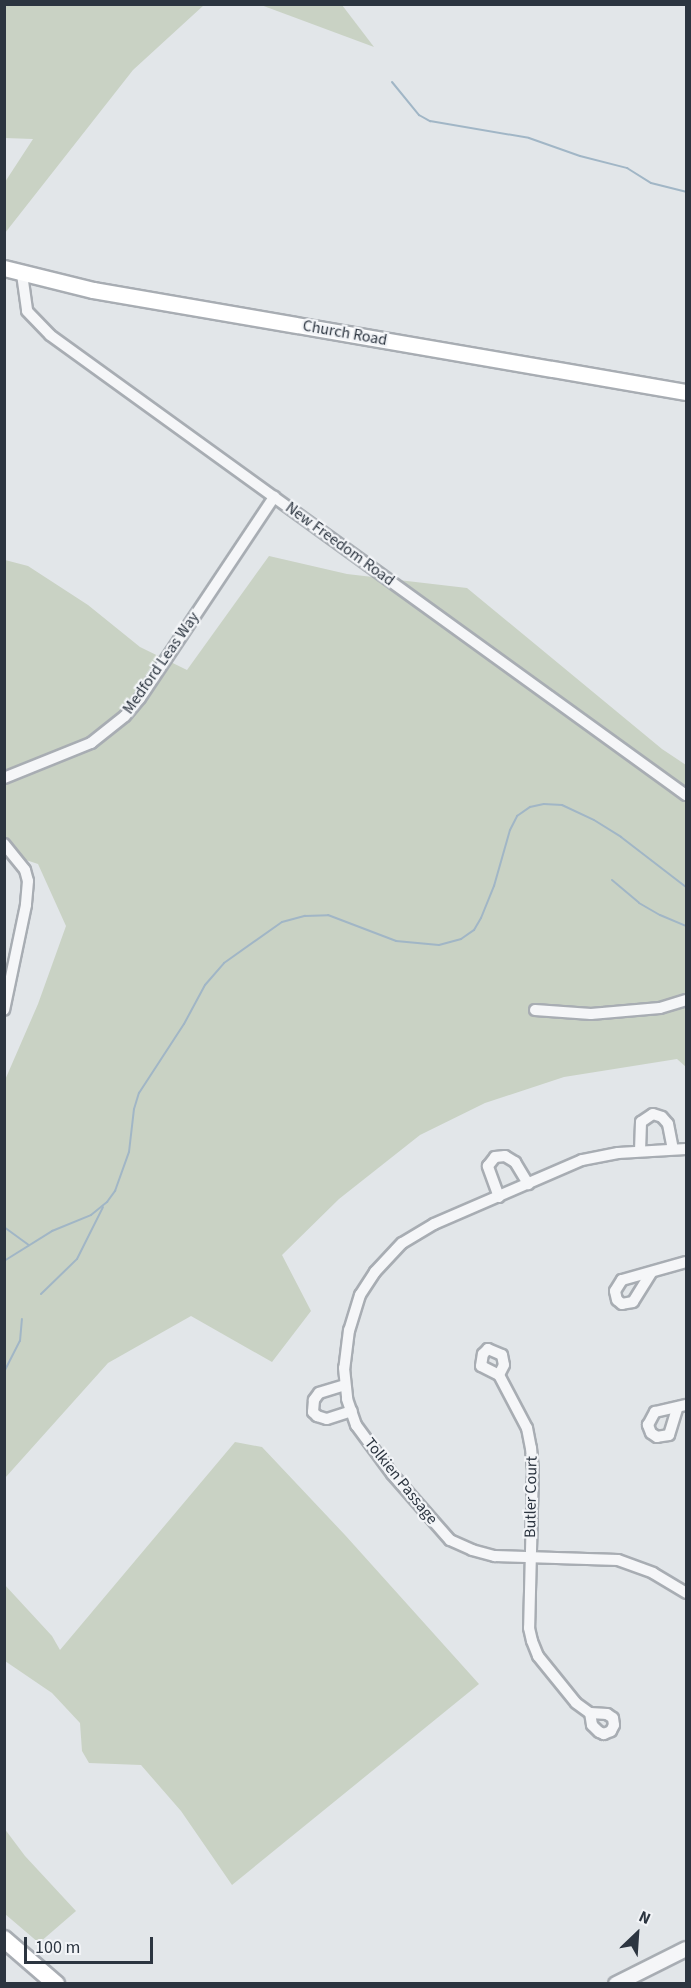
<!DOCTYPE html>
<html>
<head>
<meta charset="utf-8">
<style>
  body { margin:0 }
  #map { position:relative; width:691px; height:1988px; overflow:hidden; background:#e2e6e9; font-family:"Source Sans 3",sans-serif }
  div>[style] { position:absolute }
  .green>* { inset:0; background:#c9d2c4 }
  .stream>* { height:2px; margin:-1px; padding:0 1px; transform-origin:1px; border-radius:1px; background:#a1b6c6 }
  .roads { filter:drop-shadow(2px 0 #a8adb3) drop-shadow(-2px 0 #a8adb3) drop-shadow(0 2px #a8adb3) drop-shadow(0 -2px #a8adb3) }
  .minor>* { height:10px; margin:-5px; padding:0 5px; transform-origin:5px; border-radius:5px; background:#f5f6f8 }
  .tertiary>* { height:14px; margin:-7px; padding:0 7px; transform-origin:7px; border-radius:7px; background:#f5f6f8 }
  .secondary>* { height:15px; margin:-7.5px; padding:0 7.5px; transform-origin:7.5px; border-radius:7.5px; background:#fff }
  .trunk>* { height:16px; margin:-8px; padding:0 8px; transform-origin:8px; border-radius:8px; background:#fff }
  span { translate:-50% -50%; white-space:nowrap; text-align:center; line-height:1.15; -webkit-text-stroke:4.5px #f2f4f7; paint-order:stroke }
  .street-label { font-size:16px; color:#2c3540 }
  .frame { position:absolute; inset:0; border:6px solid #2c3540; pointer-events:none }
  .north { position:absolute; left:607px; top:1904px; width:60px; height:60px; -webkit-text-stroke:4px #f2f4f7; paint-order:stroke; rotate:25deg; font-size:16px; font-weight:700; line-height:24px; text-align:center; color:#2c3540 }
  .north::after { content:''; display:block; margin:auto; width:21px; height:27px; background:#2c3540; clip-path:polygon(50% 0,100% 100%,50% 72%,0 100%) }
  .scale { position:absolute; left:24px; top:1937px; width:129px; height:27px; box-sizing:border-box; border:3px solid #2c3540; border-top:0; padding-left:8px; font-size:18px; line-height:21px; white-space:nowrap; color:#2c3540; -webkit-text-stroke:4px #f2f4f7; paint-order:stroke }
</style>
</head>
<body>
<div id="map">
  <div class="green">
    <div style="clip-path:polygon(5px 4px,204px 5px,133px 70px,5px 233px,5px 182px,33px 139px,5px 138px)"></div>
    <div style="clip-path:polygon(261px 5px,342px 5px,374px 47px)"></div>
    <div style="clip-path:polygon(269px 556px,347px 574px,467px 588px,662px 749px,686px 765px,686px 1067px,677px 1059px,564px 1077px,485px 1103px,420px 1135px,339px 1199px,282px 1255px,311px 1311px,272px 1362px,191px 1316px,108px 1363px,5px 1478px,5px 1080px,38px 1004px,66px 926px,38px 864px,5px 853px,5px 560px,28px 566px,88px 605px,140px 647px,187px 670px)"></div>
    <div style="clip-path:polygon(235px 1442px,262px 1447px,345px 1535px,479px 1684px,232px 1885px,181px 1811px,141px 1765px,89px 1763px,82px 1751px,80px 1723px,52px 1693px,5px 1661px,4px 1584px,52px 1636px,60px 1650px)"></div>
    <div style="clip-path:polygon(4px 1828px,25px 1856px,76px 1911px,39px 1943px,5px 1914px)"></div>
  </div>
  <div class="stream">
    <div style="left:392px;top:82px;width:43px;rotate:50.7deg"></div>
    <div style="left:419px;top:115px;width:13px;rotate:29deg"></div>
    <div style="left:430px;top:121px;width:100px;rotate:9.7deg"></div>
    <div style="left:529px;top:138px;width:54px;rotate:19.4deg"></div>
    <div style="left:580px;top:156px;width:49px;rotate:14.3deg"></div>
    <div style="left:627px;top:168px;width:28px;rotate:32deg"></div>
    <div style="left:651px;top:183px;width:36px;rotate:14deg"></div>
    <div style="left:612px;top:880px;width:35px;rotate:40deg"></div>
    <div style="left:639px;top:903px;width:24px;rotate:30deg"></div>
    <div style="left:660px;top:915px;width:28px;rotate:23deg"></div>
    <div style="left:4px;top:1227px;width:31px;rotate:36deg"></div>
    <div style="left:4px;top:1261px;width:57px;rotate:-32deg"></div>
    <div style="left:52px;top:1231px;width:42px;rotate:-22.3deg"></div>
    <div style="left:91px;top:1215px;width:21px;rotate:-39deg"></div>
    <div style="left:107px;top:1202px;width:14px;rotate:-54deg"></div>
    <div style="left:115px;top:1191px;width:41px;rotate:-70.3deg"></div>
    <div style="left:129px;top:1152px;width:43px;rotate:-83.4deg"></div>
    <div style="left:134px;top:1109px;width:17px;rotate:-73deg"></div>
    <div style="left:139px;top:1093px;width:82px;rotate:-56.9deg"></div>
    <div style="left:184px;top:1024px;width:44px;rotate:-61.7deg"></div>
    <div style="left:205px;top:985px;width:29px;rotate:-49deg"></div>
    <div style="left:224px;top:963px;width:71px;rotate:-35.3deg"></div>
    <div style="left:282px;top:922px;width:24px;rotate:-15deg"></div>
    <div style="left:305px;top:916px;width:23px;rotate:-2deg"></div>
    <div style="left:328px;top:915px;width:73px;rotate:20.9deg"></div>
    <div style="left:396px;top:941px;width:43px;rotate:5.3deg"></div>
    <div style="left:439px;top:945px;width:23px;rotate:-15deg"></div>
    <div style="left:461px;top:939px;width:16px;rotate:-35deg"></div>
    <div style="left:474px;top:930px;width:14px;rotate:-60deg"></div>
    <div style="left:481px;top:918px;width:35px;rotate:-68deg"></div>
    <div style="left:494px;top:886px;width:58px;rotate:-74.1deg"></div>
    <div style="left:510px;top:830px;width:16px;rotate:-63deg"></div>
    <div style="left:517px;top:816px;width:16px;rotate:-35deg"></div>
    <div style="left:530px;top:807px;width:14px;rotate:-12deg"></div>
    <div style="left:544px;top:804px;width:18px;rotate:3deg"></div>
    <div style="left:562px;top:805px;width:35px;rotate:25deg"></div>
    <div style="left:594px;top:820px;width:32px;rotate:32deg"></div>
    <div style="left:621px;top:837px;width:82px;rotate:37.6deg"></div>
    <div style="left:41px;top:1294px;width:50px;rotate:-44.2deg"></div>
    <div style="left:77px;top:1259px;width:58px;rotate:-63.4deg"></div>
    <div style="left:4px;top:1372px;width:35px;rotate:-63deg"></div>
    <div style="left:20px;top:1341px;width:22px;rotate:-85deg"></div>
  </div>
  <div class="roads">
    <div class="minor">
      <div style="left:22px;top:274px;width:37px;rotate:82deg"></div>
      <div style="left:27px;top:311px;width:33px;rotate:46deg"></div>
      <div style="left:50px;top:335px;width:785px;rotate:35.88deg"></div>
      <div style="left:4px;top:778px;width:94px;rotate:-21.9deg"></div>
      <div style="left:91px;top:743px;width:43px;rotate:-38.5deg"></div>
      <div style="left:125px;top:716px;width:23px;rotate:-50deg"></div>
      <div style="left:140px;top:698px;width:242px;rotate:-56.3deg"></div>
      <div style="left:4px;top:844px;width:33px;rotate:51deg"></div>
      <div style="left:25px;top:870px;width:11px;rotate:75deg"></div>
      <div style="left:28px;top:881px;width:24px;rotate:95deg"></div>
      <div style="left:26px;top:905px;width:107px;rotate:101.8deg"></div>
      <div style="left:535px;top:1010px;width:56px;rotate:4.1deg"></div>
      <div style="left:591px;top:1014px;width:69px;rotate:-5deg"></div>
      <div style="left:660px;top:1008px;width:27px;rotate:-17deg"></div>
      <div style="left:686px;top:1149px;width:68px;rotate:176.6deg"></div>
      <div style="left:618px;top:1153px;width:37px;rotate:169deg"></div>
      <div style="left:582px;top:1160px;width:161px;rotate:156.6deg"></div>
      <div style="left:434px;top:1224px;width:37px;rotate:149deg"></div>
      <div style="left:402px;top:1243px;width:40px;rotate:133deg"></div>
      <div style="left:375px;top:1272px;width:27px;rotate:123deg"></div>
      <div style="left:360px;top:1295px;width:37px;rotate:107deg"></div>
      <div style="left:349px;top:1330px;width:38px;rotate:97deg"></div>
      <div style="left:344px;top:1368px;width:31px;rotate:84deg"></div>
      <div style="left:347px;top:1399px;width:28px;rotate:71deg"></div>
      <div style="left:356px;top:1425px;width:61px;rotate:53.7deg"></div>
      <div style="left:392px;top:1474px;width:88px;rotate:48.7deg"></div>
      <div style="left:450px;top:1540px;width:24px;rotate:24deg"></div>
      <div style="left:472px;top:1550px;width:24px;rotate:15deg"></div>
      <div style="left:495px;top:1556px;width:123px;rotate:1.9deg"></div>
      <div style="left:618px;top:1560px;width:37px;rotate:20deg"></div>
      <div style="left:653px;top:1573px;width:39px;rotate:31deg"></div>
      <div style="left:640px;top:1151px;width:29px;rotate:-88deg"></div>
      <div style="left:641px;top:1122px;width:14px;rotate:-34deg"></div>
      <div style="left:653px;top:1114px;width:9px;rotate:18deg"></div>
      <div style="left:662px;top:1117px;width:9px;rotate:49deg"></div>
      <div style="left:668px;top:1124px;width:25px;rotate:79deg"></div>
      <div style="left:499px;top:1197px;width:33px;rotate:-110deg"></div>
      <div style="left:488px;top:1166px;width:11px;rotate:-52deg"></div>
      <div style="left:495px;top:1157px;width:10px;rotate:-6deg"></div>
      <div style="left:505px;top:1156px;width:12px;rotate:31deg"></div>
      <div style="left:515px;top:1162px;width:26px;rotate:59deg"></div>
      <div style="left:651px;top:1273px;width:34px;rotate:122deg"></div>
      <div style="left:633px;top:1302px;width:11px;rotate:170deg"></div>
      <div style="left:622px;top:1304px;width:6px;rotate:-141deg"></div>
      <div style="left:617px;top:1300px;width:9px;rotate:-103deg"></div>
      <div style="left:615px;top:1291px;width:13px;rotate:-58deg"></div>
      <div style="left:622px;top:1280px;width:66px;rotate:-15.7deg"></div>
      <div style="left:499px;top:1375px;width:20px;rotate:-153deg"></div>
      <div style="left:481px;top:1366px;width:12px;rotate:-81deg"></div>
      <div style="left:483px;top:1354px;width:7px;rotate:-45deg"></div>
      <div style="left:488px;top:1349px;width:15px;rotate:23deg"></div>
      <div style="left:502px;top:1355px;width:10px;rotate:79deg"></div>
      <div style="left:504px;top:1365px;width:11px;rotate:117deg"></div>
      <div style="left:499px;top:1375px;width:60px;rotate:62.2deg"></div>
      <div style="left:527px;top:1428px;width:20px;rotate:79deg"></div>
      <div style="left:531px;top:1448px;width:21px;rotate:85deg"></div>
      <div style="left:533px;top:1469px;width:159px;rotate:91.4deg"></div>
      <div style="left:529px;top:1628px;width:13px;rotate:77deg"></div>
      <div style="left:532px;top:1641px;width:16px;rotate:68deg"></div>
      <div style="left:538px;top:1656px;width:60px;rotate:51deg"></div>
      <div style="left:576px;top:1703px;width:17px;rotate:36deg"></div>
      <div style="left:590px;top:1713px;width:17px;rotate:3deg"></div>
      <div style="left:607px;top:1714px;width:7px;rotate:34deg"></div>
      <div style="left:613px;top:1718px;width:7px;rotate:82deg"></div>
      <div style="left:614px;top:1725px;width:7px;rotate:117deg"></div>
      <div style="left:611px;top:1731px;width:8px;rotate:157deg"></div>
      <div style="left:604px;top:1734px;width:5px;rotate:-158deg"></div>
      <div style="left:599px;top:1732px;width:10px;rotate:-135deg"></div>
      <div style="left:592px;top:1725px;width:12px;rotate:-99deg"></div>
      <div style="left:345px;top:1385px;width:27px;rotate:163deg"></div>
      <div style="left:319px;top:1393px;width:9px;rotate:126deg"></div>
      <div style="left:314px;top:1400px;width:12px;rotate:95deg"></div>
      <div style="left:313px;top:1412px;width:6px;rotate:45deg"></div>
      <div style="left:317px;top:1416px;width:10px;rotate:17deg"></div>
      <div style="left:327px;top:1419px;width:26px;rotate:-18deg"></div>
      <div style="left:677px;top:1409px;width:27px;rotate:107deg"></div>
      <div style="left:669px;top:1435px;width:12px;rotate:171deg"></div>
      <div style="left:657px;top:1437px;width:7px;rotate:-146deg"></div>
      <div style="left:651px;top:1433px;width:9px;rotate:-111deg"></div>
      <div style="left:648px;top:1425px;width:15px;rotate:-62deg"></div>
      <div style="left:655px;top:1412px;width:32px;rotate:-13deg"></div>
    </div>
    <div class="tertiary">
      <div style="left:616px;top:1984px;width:78px;rotate:-26.6deg"></div>
    </div>
    <div class="secondary">
      <div style="left:4px;top:268px;width:92px;rotate:13.9deg"></div>
      <div style="left:93px;top:290px;width:602px;rotate:9.76deg"></div>
    </div>
    <div class="trunk">
      <div style="left:4px;top:1939px;width:69px;rotate:40.9deg"></div>
    </div>
  </div>
  <div class="street-label">
    <span style="left:345px;top:333px;rotate:10deg">Church Road</span>
    <span style="left:340px;top:544px;rotate:36deg">New Freedom Road</span>
    <span style="left:161px;top:663px;rotate:-55deg">Medford Leas Way</span>
    <span style="left:401px;top:1481px;rotate:51deg">Tolkien Passage</span>
    <span style="left:531px;top:1497px;rotate:-89deg">Butler Court</span>
  </div>
  <div class="frame"></div>
  <div class="north">N</div>
  <div class="scale">100 m</div>
</div>
</body>
</html>
